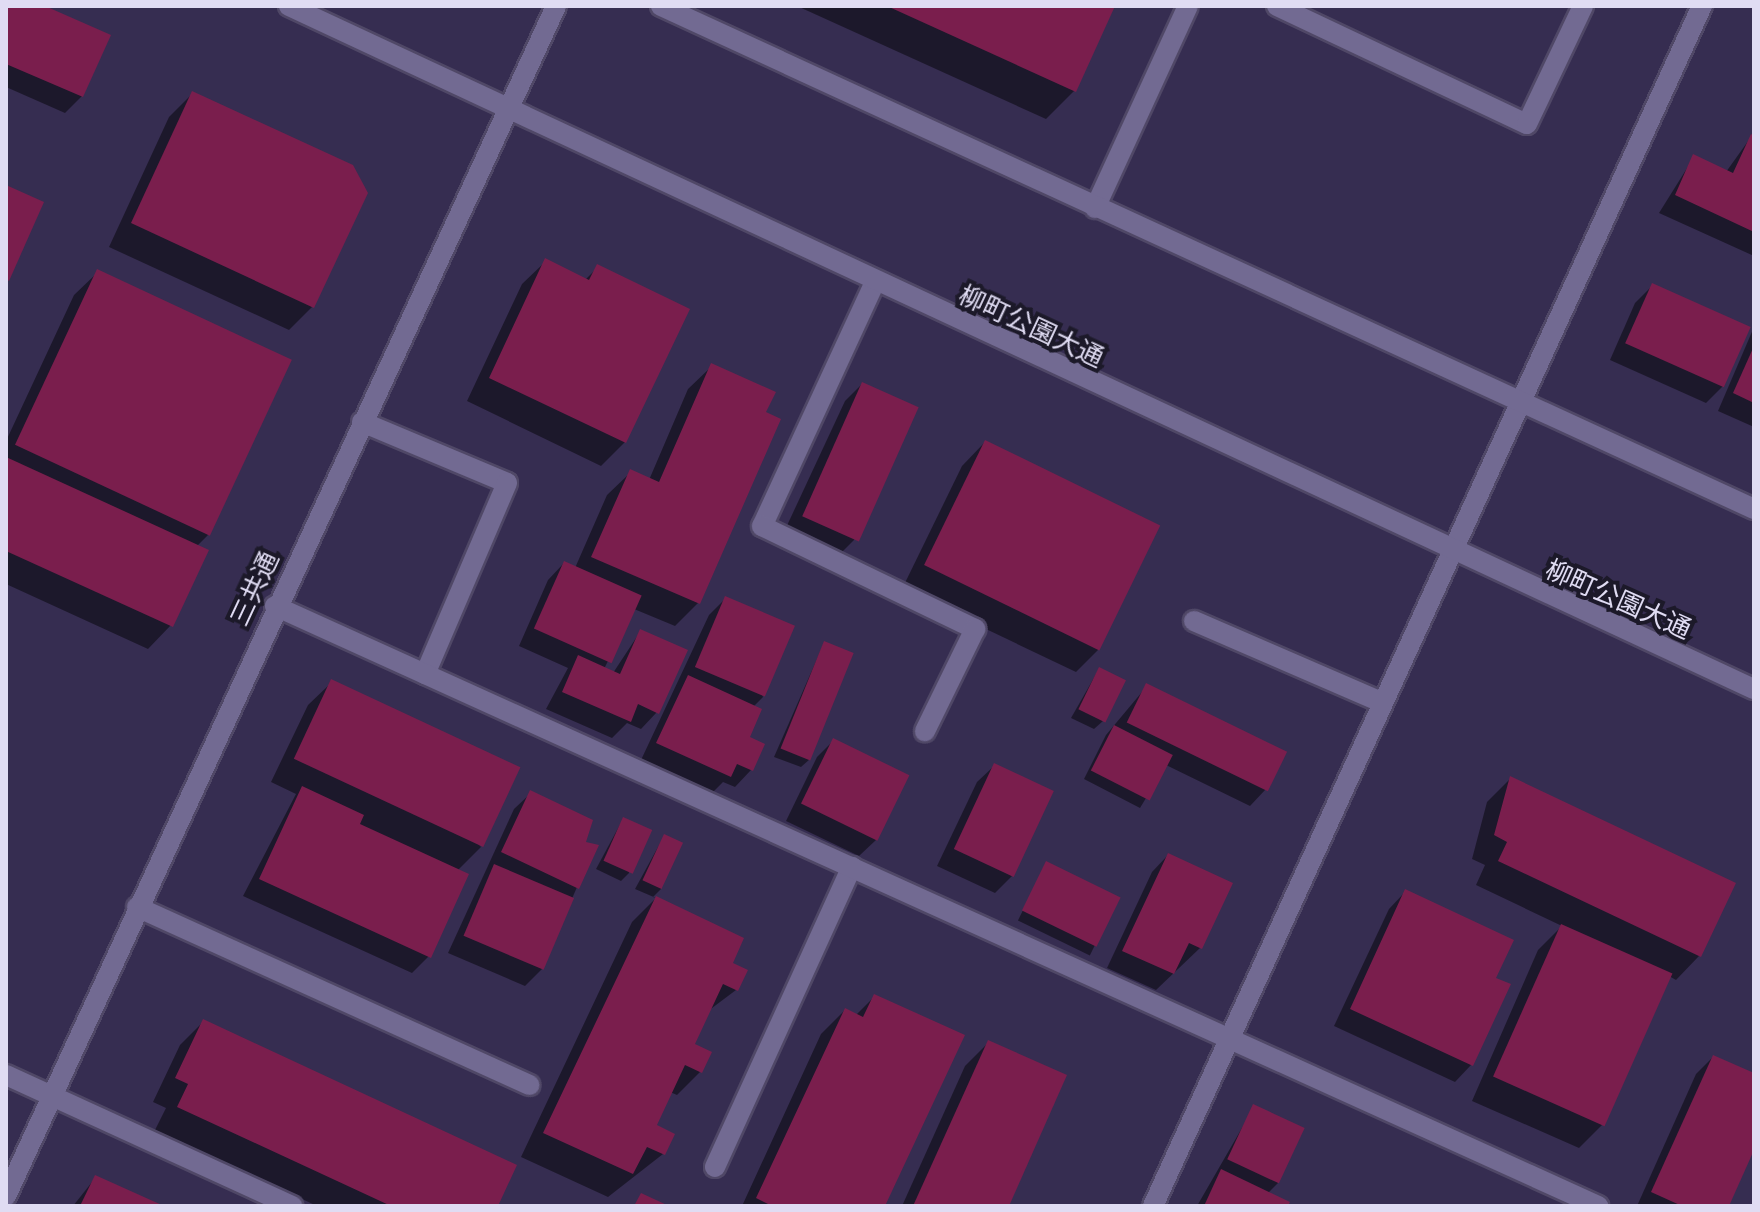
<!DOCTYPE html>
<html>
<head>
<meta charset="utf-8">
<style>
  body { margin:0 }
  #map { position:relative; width:1760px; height:1212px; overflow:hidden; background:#362d51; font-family:"Fira Sans","Noto Sans JP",sans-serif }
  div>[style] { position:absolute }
  .shadow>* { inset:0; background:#0007; transform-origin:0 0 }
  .building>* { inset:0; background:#7a1e4d; transform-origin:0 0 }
  .roads { filter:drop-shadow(2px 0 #504867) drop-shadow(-2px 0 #504867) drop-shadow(0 2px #504867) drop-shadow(0 -2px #504867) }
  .lane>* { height:20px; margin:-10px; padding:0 10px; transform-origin:10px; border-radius:10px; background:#726a92 }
  .street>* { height:20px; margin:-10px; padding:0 10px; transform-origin:10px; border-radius:10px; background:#726a92 }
  .secondary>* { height:20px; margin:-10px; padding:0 10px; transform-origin:10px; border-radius:10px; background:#726a92 }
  span { translate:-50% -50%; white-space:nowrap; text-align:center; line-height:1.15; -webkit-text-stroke:8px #1c1929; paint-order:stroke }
  .street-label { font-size:26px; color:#e0dcf3 }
  .frame { position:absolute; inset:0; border:8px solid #e0dcf3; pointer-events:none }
</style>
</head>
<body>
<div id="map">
  <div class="shadow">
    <div style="clip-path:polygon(6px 6px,40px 6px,82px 96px,65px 113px,6px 87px)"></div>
    <div style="clip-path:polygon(797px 6px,1113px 6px,1074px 91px,1046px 119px)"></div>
    <div style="clip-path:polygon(193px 93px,312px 307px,289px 330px,109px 247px,169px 117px)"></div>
    <div style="clip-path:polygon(1751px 137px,1754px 138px,1754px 256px,1659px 213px,1694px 157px,1726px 172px)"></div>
    <div style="clip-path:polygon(546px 261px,585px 280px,598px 267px,625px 442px,601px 466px,467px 401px,522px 284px)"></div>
    <div style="clip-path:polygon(98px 272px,208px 535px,197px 546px,171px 625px,148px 649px,6px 584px,6px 441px,74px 295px)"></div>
    <div style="clip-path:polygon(1652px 286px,1723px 386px,1706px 403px,1610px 360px,1635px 303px)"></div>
    <div style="clip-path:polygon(1754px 327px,1754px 427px,1718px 411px)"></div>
    <div style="clip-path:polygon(712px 366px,764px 413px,698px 603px,675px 626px,634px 609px,604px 669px,613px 673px,640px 632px,657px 712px,641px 729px,627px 723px,612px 738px,546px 709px,568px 668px,519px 646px,548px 580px,564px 563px,575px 568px,607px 495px,631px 472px,649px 480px,688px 389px)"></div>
    <div style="clip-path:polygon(862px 384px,916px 408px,854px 540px,837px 557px,784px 532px,845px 401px)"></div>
    <div style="clip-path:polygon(985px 442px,1099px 649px,1076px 672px,902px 589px,962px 466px)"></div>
    <div style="clip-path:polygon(726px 598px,763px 697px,753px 707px,747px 738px,751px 770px,735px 787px,723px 782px,713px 792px,641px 760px,709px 615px)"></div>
    <div style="clip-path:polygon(824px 643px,810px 759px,801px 767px,774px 757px)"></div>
    <div style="clip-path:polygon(1099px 669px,1103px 721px,1094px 729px,1071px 718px)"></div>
    <div style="clip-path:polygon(332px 682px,481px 847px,457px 871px,429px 956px,412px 973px,243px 896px,296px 794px,271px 782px,308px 705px)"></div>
    <div style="clip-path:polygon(1147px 686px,1266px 789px,1250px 806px,1166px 765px,1140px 808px,1084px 779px,1106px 735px)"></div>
    <div style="clip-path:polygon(834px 740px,876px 840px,859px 856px,786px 821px,817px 757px)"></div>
    <div style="clip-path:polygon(994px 766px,1012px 876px,995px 893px,937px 866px,977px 782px)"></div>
    <div style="clip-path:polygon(1510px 779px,1734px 884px,1699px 956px,1676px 980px,1669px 976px,1603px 1124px,1579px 1148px,1472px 1101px,1538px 950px,1562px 926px,1476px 885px,1485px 865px,1472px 859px,1487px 802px)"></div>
    <div style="clip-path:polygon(531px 793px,583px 843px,577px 887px,542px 969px,525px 986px,448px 953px,514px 809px)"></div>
    <div style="clip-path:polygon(623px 819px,629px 873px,621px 881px,596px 869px)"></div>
    <div style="clip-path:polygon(664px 836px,661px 889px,653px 897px,742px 938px,730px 964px,736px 990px,708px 1011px,693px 1045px,700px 1072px,677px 1095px,670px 1092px,654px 1126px,672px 1135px,663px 1154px,608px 1197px,521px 1157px,632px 922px,656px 898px,635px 889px)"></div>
    <div style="clip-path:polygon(1168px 855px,1231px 884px,1200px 948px,1156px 990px,1107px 968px,1152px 872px)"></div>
    <div style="left:1046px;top:863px;width:80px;height:64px;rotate:26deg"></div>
    <div style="clip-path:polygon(1405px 892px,1494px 979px,1471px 1065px,1455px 1082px,1334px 1026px,1389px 909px)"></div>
    <div style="clip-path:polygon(875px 996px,883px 1206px,742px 1206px,821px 1034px,845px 1010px,856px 1015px)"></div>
    <div style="clip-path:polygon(203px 1022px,496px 1206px,317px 1206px,155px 1130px,166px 1108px,153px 1102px,180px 1045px)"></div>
    <div style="clip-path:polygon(989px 1042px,1006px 1206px,902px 1206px,965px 1066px)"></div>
    <div style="clip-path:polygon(1713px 1057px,1754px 1076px,1754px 1145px,1727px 1206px,1637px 1206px,1696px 1074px)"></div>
    <div style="clip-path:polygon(1254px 1107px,1278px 1183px,1267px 1194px,1286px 1206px,1197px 1206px)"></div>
    <div style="clip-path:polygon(96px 1177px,159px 1206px,73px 1206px)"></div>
  </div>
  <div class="building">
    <div style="clip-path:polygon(6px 6px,45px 6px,111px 35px,83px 97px,6px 64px)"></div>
    <div style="clip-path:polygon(887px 6px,1115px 6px,1076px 92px)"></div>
    <div style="clip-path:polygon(192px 91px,353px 165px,368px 193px,314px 308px,131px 223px)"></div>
    <div style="clip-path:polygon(1751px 134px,1754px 136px,1754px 232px,1675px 195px,1693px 154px,1733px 173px)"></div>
    <div style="clip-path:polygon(6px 185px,44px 202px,9px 281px,6px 279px)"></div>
    <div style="clip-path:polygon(545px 258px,589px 280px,597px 264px,690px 309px,626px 443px,489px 378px)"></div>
    <div style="left:97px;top:269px;width:215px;height:194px;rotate:25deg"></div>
    <div style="left:1652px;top:283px;width:108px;height:66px;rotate:24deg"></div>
    <div style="clip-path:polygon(1754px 346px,1754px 403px,1733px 393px)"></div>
    <div style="clip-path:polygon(711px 363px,776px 392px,766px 412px,781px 419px,700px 604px,591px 557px,630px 469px,659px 482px)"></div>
    <div style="left:862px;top:382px;width:62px;height:147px;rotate:24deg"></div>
    <div style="left:985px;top:440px;width:195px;height:139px;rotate:26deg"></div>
    <div style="clip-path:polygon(6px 457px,209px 550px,173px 627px,6px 551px)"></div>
    <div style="left:564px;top:561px;width:85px;height:74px;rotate:24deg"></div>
    <div style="left:725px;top:596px;width:76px;height:77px;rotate:23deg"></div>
    <div style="clip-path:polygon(640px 629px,688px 650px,659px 714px,638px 704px,631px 722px,562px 692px,578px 655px,620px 674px)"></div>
    <div style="left:824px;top:641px;width:32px;height:116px;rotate:22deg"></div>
    <div style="left:1099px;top:667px;width:30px;height:47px;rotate:26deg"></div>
    <div style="clip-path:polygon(688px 675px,762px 709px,750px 737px,765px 744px,753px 771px,737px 764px,731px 777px,656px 743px)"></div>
    <div style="left:331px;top:679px;width:209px;height:88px;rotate:25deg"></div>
    <div style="left:1146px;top:683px;width:157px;height:44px;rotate:26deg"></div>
    <div style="left:1114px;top:725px;width:66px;height:51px;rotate:27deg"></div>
    <div style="left:833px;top:738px;width:85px;height:73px;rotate:26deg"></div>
    <div style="left:994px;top:763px;width:66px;height:95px;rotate:25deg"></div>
    <div style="clip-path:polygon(1510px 776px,1736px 883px,1701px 957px,1498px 861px,1507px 842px,1494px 835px)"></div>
    <div style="clip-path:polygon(302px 786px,364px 815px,360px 824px,469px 874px,431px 958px,259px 879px)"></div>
    <div style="clip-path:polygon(530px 790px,593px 820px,586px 842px,599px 845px,579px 889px,501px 852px)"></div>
    <div style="left:623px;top:817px;width:32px;height:48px;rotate:24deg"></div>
    <div style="left:664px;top:834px;width:21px;height:51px;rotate:25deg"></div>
    <div style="clip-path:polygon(1168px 853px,1233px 883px,1202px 949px,1189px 943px,1174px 974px,1122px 951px)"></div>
    <div style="left:1046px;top:861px;width:83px;height:55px;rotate:26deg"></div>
    <div style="left:494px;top:864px;width:87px;height:78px;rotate:23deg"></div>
    <div style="clip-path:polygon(1405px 889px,1514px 940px,1496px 978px,1511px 984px,1473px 1066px,1350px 1009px)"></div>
    <div style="clip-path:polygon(656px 896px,744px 938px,733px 963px,748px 970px,738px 991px,723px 984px,695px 1044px,712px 1052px,702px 1073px,685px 1065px,657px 1125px,675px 1134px,665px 1155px,647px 1147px,633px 1174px,543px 1133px)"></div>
    <div style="left:1561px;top:924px;width:122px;height:167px;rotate:24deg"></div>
    <div style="clip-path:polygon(874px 994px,965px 1035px,885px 1206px,772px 1206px,756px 1198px,845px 1008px,863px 1017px)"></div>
    <div style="clip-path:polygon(203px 1019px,517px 1165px,498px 1206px,391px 1206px,177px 1107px,188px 1084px,175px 1078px)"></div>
    <div style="clip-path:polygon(988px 1040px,1067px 1075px,1009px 1206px,913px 1206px)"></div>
    <div style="clip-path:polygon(1713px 1055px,1754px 1073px,1754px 1150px,1729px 1206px,1682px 1206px,1651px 1192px)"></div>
    <div style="left:1253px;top:1104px;width:57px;height:61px;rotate:25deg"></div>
    <div style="clip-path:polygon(1221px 1169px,1290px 1202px,1288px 1206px,1204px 1206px)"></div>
    <div style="clip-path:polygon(95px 1175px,164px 1206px,80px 1206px)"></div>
    <div style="clip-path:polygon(641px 1193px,669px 1206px,634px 1206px)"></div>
  </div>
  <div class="roads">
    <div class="lane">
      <div style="left:1277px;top:6px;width:276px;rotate:25.3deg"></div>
      <div style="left:1527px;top:124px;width:131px;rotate:-64.6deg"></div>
      <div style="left:1095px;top:208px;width:222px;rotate:-65.3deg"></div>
      <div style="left:875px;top:282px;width:269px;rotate:114.8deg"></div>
      <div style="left:762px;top:526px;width:237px;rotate:25.8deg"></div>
      <div style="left:975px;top:629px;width:114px;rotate:116.1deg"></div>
      <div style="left:362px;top:422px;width:157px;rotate:22.8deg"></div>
      <div style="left:507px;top:483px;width:208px;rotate:113.2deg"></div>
      <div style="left:1194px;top:621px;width:204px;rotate:23.4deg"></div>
      <div style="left:137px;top:907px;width:431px;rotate:24.4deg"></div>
      <div style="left:715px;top:1167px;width:330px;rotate:-65.5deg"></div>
    </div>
    <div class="street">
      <div style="left:275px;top:606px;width:1453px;rotate:24.39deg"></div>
      <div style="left:6px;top:1075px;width:315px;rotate:24.6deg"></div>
      <div style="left:1153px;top:1206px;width:1320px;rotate:-65.42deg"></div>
    </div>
    <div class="secondary">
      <div style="left:289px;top:6px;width:1616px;rotate:25deg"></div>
      <div style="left:661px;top:6px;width:1203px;rotate:24.71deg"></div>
      <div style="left:6px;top:1196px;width:1311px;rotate:-65.19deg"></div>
    </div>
  </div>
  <div class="street-label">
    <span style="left:1031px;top:327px;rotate:25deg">柳町公園大通</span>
    <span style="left:255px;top:589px;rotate:-65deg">三共通</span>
    <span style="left:1618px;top:600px;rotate:24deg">柳町公園大通</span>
  </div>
  <div class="frame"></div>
</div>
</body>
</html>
